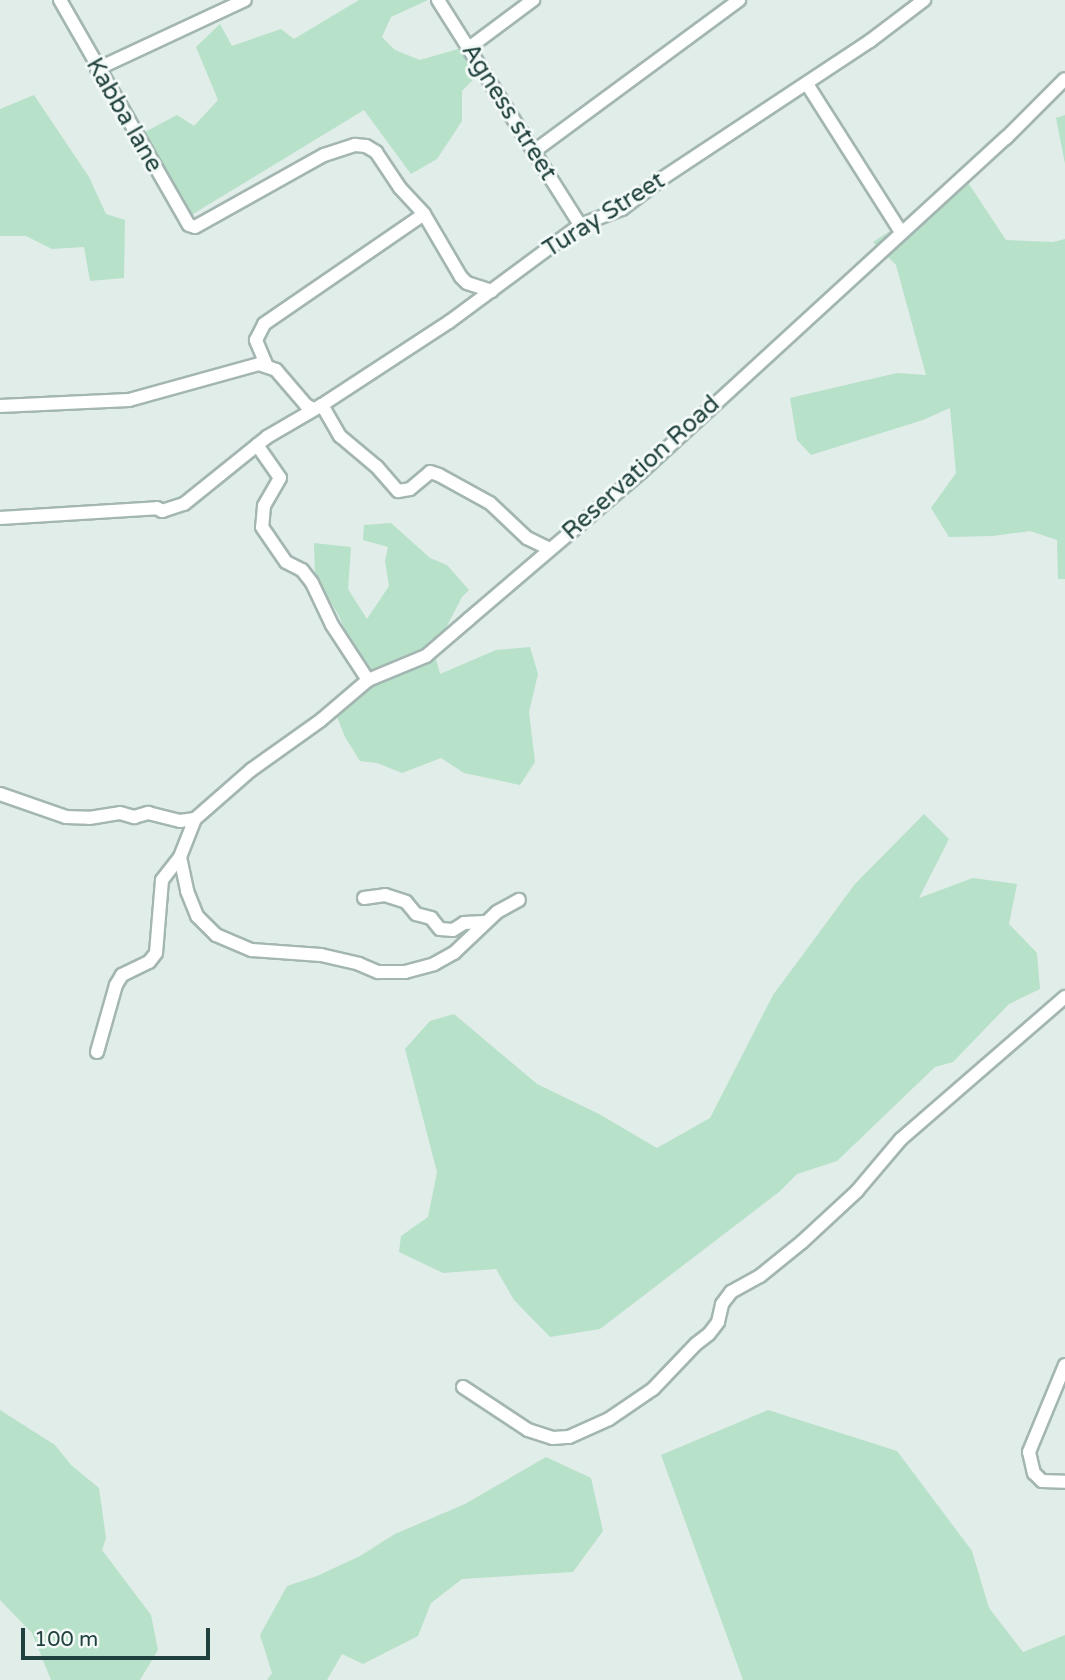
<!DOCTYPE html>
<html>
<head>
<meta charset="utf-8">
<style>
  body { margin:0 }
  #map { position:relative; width:1065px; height:1680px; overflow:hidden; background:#e1ede9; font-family:"Varela Round",sans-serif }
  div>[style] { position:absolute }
  .green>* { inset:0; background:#b7e1c9 }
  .roads { filter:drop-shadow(2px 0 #a3b6b2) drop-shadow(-2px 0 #a3b6b2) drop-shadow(0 2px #a3b6b2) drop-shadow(0 -2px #a3b6b2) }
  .street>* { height:12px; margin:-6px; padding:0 6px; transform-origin:6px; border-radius:6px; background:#fff }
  span { translate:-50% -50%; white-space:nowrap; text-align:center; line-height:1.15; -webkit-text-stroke:6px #f2f9f7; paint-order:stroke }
  .street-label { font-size:24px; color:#1f403c }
  .scale { position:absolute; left:21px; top:1628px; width:189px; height:32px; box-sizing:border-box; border:4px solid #1f403c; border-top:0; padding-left:9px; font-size:21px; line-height:24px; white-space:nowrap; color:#1f403c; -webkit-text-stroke:5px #f2f9f7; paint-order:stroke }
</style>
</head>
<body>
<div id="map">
  <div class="green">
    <div style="clip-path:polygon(359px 0,428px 0,391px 17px,382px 37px,395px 50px,420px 60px,465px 47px,478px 75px,462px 91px,462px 121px,437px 159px,411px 174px,364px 110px,188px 217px,143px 133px,177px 115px,194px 126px,218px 100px,196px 47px,220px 24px,232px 46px,281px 29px,294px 39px)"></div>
    <div style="clip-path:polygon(34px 95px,89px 177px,106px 214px,125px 220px,124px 278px,90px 281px,84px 247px,52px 249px,26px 236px,0 236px,0 109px)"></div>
    <div style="clip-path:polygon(1065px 115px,1065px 164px,1056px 118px)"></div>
    <div style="clip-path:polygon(967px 181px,1006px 240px,1053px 242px,1065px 239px,1065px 579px,1058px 579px,1057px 540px,1030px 531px,993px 536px,949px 537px,931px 508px,956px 473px,950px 408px,923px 420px,811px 455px,797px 440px,790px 398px,897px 373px,926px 375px,896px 265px,873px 242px)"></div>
    <div style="clip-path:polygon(391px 523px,430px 558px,447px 565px,469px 590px,462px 597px,434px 651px,440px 674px,496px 650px,530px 647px,538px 674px,529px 712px,535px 762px,520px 785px,464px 773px,441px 758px,402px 773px,377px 763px,360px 761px,345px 737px,337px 717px,368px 685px,339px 616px,315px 575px,314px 543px,351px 547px,348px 589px,367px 619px,389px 586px,385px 561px,388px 547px,363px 540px,364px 525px)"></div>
    <div style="clip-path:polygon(924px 814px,949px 839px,919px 898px,973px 878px,1017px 884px,1009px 924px,1037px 953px,1040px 989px,1009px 1004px,953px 1062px,935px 1067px,837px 1161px,797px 1174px,779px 1192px,600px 1329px,550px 1337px,514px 1300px,496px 1269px,443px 1273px,399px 1252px,401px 1236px,428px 1217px,437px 1172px,405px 1049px,430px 1021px,454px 1014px,537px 1084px,599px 1114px,657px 1148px,710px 1118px,773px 995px,855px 884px)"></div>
    <div style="clip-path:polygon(0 1410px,55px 1445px,71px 1465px,99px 1488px,106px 1538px,102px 1550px,151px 1615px,158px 1650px,140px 1680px,51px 1680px,32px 1633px,0 1600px)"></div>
    <div style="clip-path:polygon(768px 1410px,897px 1451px,972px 1551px,989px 1608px,1023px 1652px,1065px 1635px,1065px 1680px,743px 1680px,661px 1455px)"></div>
    <div style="clip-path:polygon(546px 1457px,591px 1478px,603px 1531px,573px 1572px,462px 1579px,431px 1603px,418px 1636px,363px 1664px,342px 1654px,327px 1680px,267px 1680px,272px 1673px,260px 1635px,287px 1586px,317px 1576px,360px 1556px,395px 1534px,465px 1504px)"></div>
  </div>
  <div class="roads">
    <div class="street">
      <div style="left:60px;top:0;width:259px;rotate:60.2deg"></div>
      <div style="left:189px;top:225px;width:6px;rotate:18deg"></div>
      <div style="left:195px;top:227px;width:148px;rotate:-29.2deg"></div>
      <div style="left:324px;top:155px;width:33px;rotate:-18deg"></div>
      <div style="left:355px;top:145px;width:11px;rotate:5deg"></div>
      <div style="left:366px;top:146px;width:12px;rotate:31deg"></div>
      <div style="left:376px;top:152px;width:43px;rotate:56.3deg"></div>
      <div style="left:400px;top:188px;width:35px;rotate:47deg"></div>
      <div style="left:424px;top:214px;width:73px;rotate:59.6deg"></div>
      <div style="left:461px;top:277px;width:8px;rotate:45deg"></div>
      <div style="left:467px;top:283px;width:26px;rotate:18deg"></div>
      <div style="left:438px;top:0;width:266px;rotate:57.7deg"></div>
      <div style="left:470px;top:47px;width:79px;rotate:-36.7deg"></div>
      <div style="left:97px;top:69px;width:163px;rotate:-25deg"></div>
      <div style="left:807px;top:84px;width:175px;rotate:57.6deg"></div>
      <div style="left:533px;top:152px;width:256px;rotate:-36.4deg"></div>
      <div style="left:266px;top:364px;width:26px;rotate:-113deg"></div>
      <div style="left:256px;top:340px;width:18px;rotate:-63deg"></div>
      <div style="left:264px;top:324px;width:194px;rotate:-34.5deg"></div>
      <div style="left:322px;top:405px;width:36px;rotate:60deg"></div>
      <div style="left:340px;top:436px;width:48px;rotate:40deg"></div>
      <div style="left:377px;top:467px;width:32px;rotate:49deg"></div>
      <div style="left:398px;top:491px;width:12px;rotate:-9deg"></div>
      <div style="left:410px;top:489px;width:26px;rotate:-40deg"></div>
      <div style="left:430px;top:472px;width:9px;rotate:18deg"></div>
      <div style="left:439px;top:475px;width:58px;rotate:28.8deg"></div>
      <div style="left:490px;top:503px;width:51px;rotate:43.4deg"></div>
      <div style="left:527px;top:538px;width:25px;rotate:26deg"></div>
      <div style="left:0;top:406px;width:129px;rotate:-2.7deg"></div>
      <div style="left:129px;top:400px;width:135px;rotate:-15.5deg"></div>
      <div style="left:259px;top:364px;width:18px;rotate:19deg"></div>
      <div style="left:276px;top:370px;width:46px;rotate:49.4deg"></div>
      <div style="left:306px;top:405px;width:8px;rotate:30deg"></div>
      <div style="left:257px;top:445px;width:40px;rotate:55.1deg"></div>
      <div style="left:280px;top:478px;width:32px;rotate:120deg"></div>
      <div style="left:264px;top:506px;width:21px;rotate:95deg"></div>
      <div style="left:262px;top:527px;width:42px;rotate:55.6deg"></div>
      <div style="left:286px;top:562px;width:18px;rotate:27deg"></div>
      <div style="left:302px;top:570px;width:16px;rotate:52deg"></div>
      <div style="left:312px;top:583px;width:47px;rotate:64.5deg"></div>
      <div style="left:332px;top:625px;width:66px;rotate:56.8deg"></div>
      <div style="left:0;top:518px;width:157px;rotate:-3.6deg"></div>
      <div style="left:157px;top:508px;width:6px;rotate:31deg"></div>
      <div style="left:162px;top:511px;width:23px;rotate:-18deg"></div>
      <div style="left:184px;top:504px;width:107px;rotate:-38.9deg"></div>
      <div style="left:267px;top:437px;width:64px;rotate:-30.2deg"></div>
      <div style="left:322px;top:405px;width:152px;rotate:-33.2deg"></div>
      <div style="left:449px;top:322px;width:163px;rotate:-36.5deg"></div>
      <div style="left:580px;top:225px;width:45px;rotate:-20.9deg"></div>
      <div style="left:622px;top:209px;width:51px;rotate:-37.1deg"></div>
      <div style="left:663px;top:178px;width:248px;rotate:-33.5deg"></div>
      <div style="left:870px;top:41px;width:68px;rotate:-37.2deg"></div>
      <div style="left:0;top:794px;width:70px;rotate:19.2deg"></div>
      <div style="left:66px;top:817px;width:23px;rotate:2deg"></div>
      <div style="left:89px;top:818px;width:31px;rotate:-9deg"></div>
      <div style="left:120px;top:813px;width:15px;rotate:16deg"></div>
      <div style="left:134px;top:817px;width:15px;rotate:-16deg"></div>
      <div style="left:148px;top:813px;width:33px;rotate:14deg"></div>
      <div style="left:180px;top:821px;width:15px;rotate:-8deg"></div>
      <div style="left:180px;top:857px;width:35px;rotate:78deg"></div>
      <div style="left:187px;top:891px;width:27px;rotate:68deg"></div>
      <div style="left:197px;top:916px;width:27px;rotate:45deg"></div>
      <div style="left:216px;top:935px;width:39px;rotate:23deg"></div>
      <div style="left:252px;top:950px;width:69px;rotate:4.1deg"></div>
      <div style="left:321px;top:955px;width:39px;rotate:13deg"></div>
      <div style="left:359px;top:964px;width:21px;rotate:23deg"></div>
      <div style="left:378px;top:972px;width:27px"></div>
      <div style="left:405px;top:972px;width:30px;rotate:-15deg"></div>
      <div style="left:434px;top:964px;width:23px;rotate:-29deg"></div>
      <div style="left:454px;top:953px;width:59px;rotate:-43.6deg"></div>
      <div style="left:497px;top:912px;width:25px;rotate:-29deg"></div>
      <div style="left:364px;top:898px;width:21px;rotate:-8deg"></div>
      <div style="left:385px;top:895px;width:22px;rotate:18deg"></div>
      <div style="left:406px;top:902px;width:16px;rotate:50deg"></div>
      <div style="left:416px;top:914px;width:16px;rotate:15deg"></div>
      <div style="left:431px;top:918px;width:14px;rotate:51deg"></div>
      <div style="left:440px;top:929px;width:13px;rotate:4deg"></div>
      <div style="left:453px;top:930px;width:13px;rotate:-32deg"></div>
      <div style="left:464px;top:923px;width:20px;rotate:-3deg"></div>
      <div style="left:97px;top:1052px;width:70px;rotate:-74.2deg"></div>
      <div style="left:116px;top:985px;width:12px;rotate:-59deg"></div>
      <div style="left:122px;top:975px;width:30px;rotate:-26deg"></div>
      <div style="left:149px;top:962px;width:11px;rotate:-52deg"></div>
      <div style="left:156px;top:953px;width:73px;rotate:-85.3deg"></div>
      <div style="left:162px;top:880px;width:29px;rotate:-52deg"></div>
      <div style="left:180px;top:857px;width:41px;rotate:-68.5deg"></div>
      <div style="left:195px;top:819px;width:74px;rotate:-41.2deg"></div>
      <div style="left:251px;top:770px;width:86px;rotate:-35.5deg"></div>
      <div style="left:321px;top:720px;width:62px;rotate:-40.4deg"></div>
      <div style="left:368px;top:680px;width:63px;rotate:-22.5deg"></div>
      <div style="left:426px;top:656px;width:57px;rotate:-40.7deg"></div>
      <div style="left:469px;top:619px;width:226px;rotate:-40.5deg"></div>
      <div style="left:641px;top:472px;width:495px;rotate:-42.5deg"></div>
      <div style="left:1006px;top:138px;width:83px;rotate:-45deg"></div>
      <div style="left:1065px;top:1365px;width:94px;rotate:112.5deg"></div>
      <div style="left:1029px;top:1452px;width:22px;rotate:77deg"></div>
      <div style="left:1034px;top:1473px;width:11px;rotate:45deg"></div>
      <div style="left:1042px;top:1481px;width:23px;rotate:2deg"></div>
      <div style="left:463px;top:1387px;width:78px;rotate:33.5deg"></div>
      <div style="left:528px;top:1430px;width:26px;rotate:18deg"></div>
      <div style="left:553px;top:1438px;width:16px;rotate:-4deg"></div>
      <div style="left:569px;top:1437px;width:44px;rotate:-24.2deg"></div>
      <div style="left:609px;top:1419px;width:53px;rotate:-34.3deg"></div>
      <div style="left:653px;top:1389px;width:62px;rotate:-46.3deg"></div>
      <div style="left:696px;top:1344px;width:16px;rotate:-38deg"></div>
      <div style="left:709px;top:1334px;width:15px;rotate:-53deg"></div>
      <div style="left:718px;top:1322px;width:18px;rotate:-77deg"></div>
      <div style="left:722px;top:1304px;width:15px;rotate:-53deg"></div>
      <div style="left:731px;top:1292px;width:33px;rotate:-29deg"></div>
      <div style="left:760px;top:1276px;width:54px;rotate:-39deg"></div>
      <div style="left:802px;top:1242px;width:75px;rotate:-42.8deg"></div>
      <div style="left:857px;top:1191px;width:68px;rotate:-49.8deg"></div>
      <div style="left:901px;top:1139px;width:217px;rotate:-40.9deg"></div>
    </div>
  </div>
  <div class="street-label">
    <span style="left:509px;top:112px;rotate:58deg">Agness street</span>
    <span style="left:124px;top:115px;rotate:60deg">Kabba lane</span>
    <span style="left:604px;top:215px;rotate:-32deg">Turay Street</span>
    <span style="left:641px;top:468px;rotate:-42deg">Reservation Road</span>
  </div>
  <div class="scale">100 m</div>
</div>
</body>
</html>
